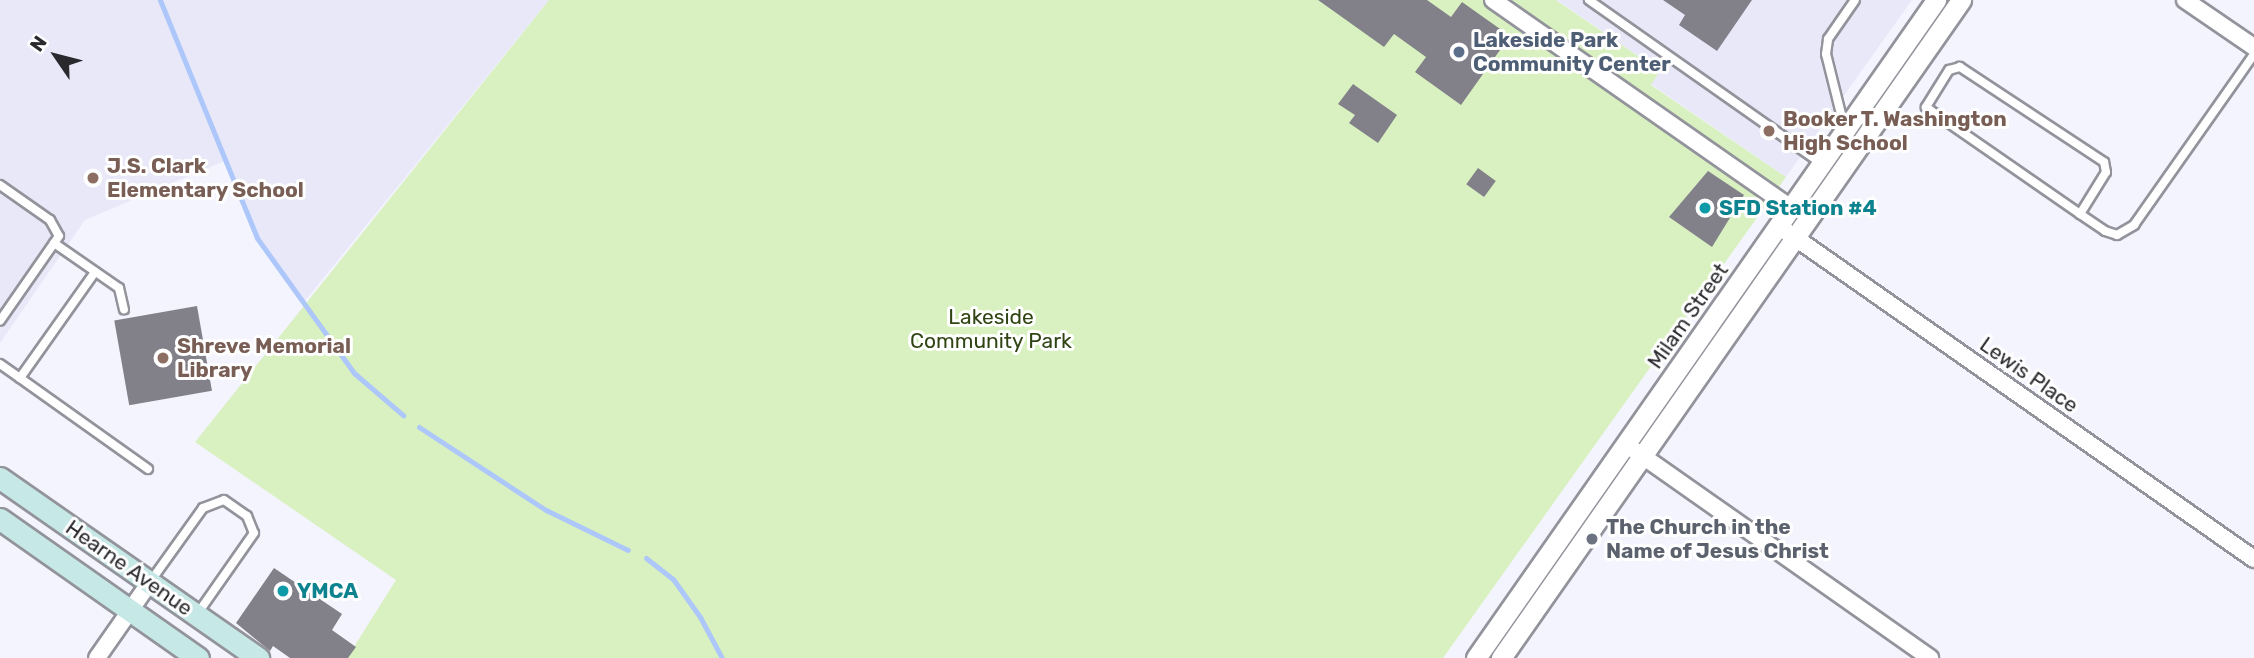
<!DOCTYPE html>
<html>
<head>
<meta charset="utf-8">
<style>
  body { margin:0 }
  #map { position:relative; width:2254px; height:658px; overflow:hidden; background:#f4f4fe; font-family:Rubik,sans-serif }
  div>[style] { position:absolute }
  .built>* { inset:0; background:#e8e8f9 }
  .green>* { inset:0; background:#d9f1c0 }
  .stream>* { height:5px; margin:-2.5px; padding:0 2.5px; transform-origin:2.5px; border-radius:2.5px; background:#adc7fa }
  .building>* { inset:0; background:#828089; transform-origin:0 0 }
  .roads { filter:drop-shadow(2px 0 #93939c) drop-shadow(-2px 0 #93939c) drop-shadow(0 2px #93939c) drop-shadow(0 -2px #93939c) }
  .service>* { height:8px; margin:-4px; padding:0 4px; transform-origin:4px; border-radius:4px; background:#fff }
  .minor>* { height:16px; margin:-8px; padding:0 8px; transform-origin:8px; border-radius:8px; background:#fff }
  .tertiary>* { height:19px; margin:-9.5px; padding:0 9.5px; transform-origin:9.5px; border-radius:9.5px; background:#fff }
  .secondary>* { height:21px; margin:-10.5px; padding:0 10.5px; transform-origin:10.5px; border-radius:10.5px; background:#c6e8e6 }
  .dots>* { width:19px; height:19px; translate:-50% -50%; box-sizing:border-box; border:4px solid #fff; border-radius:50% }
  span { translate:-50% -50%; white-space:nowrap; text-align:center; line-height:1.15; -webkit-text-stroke:6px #fff; paint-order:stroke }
  .service-label { font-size:21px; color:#4e5e75; font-weight:700 }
  .left { translate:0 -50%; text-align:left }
  .education-label { font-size:21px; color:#785e54; font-weight:700 }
  .culture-label { font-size:21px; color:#0d838f; font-weight:700 }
  .street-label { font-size:21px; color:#2a2a2e }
  .park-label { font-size:21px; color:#314514 }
  .worship-label { font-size:21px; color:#5b616d; font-weight:700 }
  .north { position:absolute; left:21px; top:21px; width:70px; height:70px; -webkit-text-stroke:5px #fff; paint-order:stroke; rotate:305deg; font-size:19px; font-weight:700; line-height:28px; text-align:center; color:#2a2a2e }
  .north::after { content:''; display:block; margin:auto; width:24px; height:32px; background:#2a2a2e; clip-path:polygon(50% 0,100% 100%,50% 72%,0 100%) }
</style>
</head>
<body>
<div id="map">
  <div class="built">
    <div style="clip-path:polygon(0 0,549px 0,304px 302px,250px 223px,227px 160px,85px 220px,0 343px)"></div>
    <div style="clip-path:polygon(1557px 0,1912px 0,1786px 177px,1651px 84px,1660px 71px)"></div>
  </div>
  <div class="green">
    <div style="clip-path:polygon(549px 0,1556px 0,1660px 71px,1651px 85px,1786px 177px,1443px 658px,347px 658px,396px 580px,195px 442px)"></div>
  </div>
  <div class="stream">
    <div style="left:160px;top:0;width:257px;rotate:67.8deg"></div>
    <div style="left:257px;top:238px;width:166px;rotate:54.3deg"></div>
    <div style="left:354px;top:373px;width:65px;rotate:40.6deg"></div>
    <div style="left:419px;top:427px;width:152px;rotate:33.2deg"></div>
    <div style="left:546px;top:510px;width:91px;rotate:26deg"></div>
    <div style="left:646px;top:558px;width:34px;rotate:38deg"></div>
    <div style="left:673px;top:579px;width:47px;rotate:54.6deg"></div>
    <div style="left:700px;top:617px;width:47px;rotate:61.8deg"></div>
  </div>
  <div class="building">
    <div style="clip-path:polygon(1318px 0,1427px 0,1451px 17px,1462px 2px,1510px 36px,1461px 105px,1415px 72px,1426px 57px,1394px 34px,1384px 47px)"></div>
    <div style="clip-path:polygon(1663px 0,1752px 0,1717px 51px,1679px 25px,1685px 15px)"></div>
    <div style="clip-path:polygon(1353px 84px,1397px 115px,1378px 143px,1349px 123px,1355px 115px,1338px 104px)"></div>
    <div style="left:1478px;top:168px;width:22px;height:20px;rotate:36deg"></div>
    <div style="clip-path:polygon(1708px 171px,1744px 195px,1712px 247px,1669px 217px)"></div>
    <div style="left:197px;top:306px;width:86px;height:84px;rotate:80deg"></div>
    <div style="clip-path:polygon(274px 568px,342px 614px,332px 630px,356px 647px,348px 658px,290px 658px,273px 646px,270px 651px,236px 623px)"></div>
  </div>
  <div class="roads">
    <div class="service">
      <div style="left:1589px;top:0;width:285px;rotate:35.1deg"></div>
      <div style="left:1844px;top:126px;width:74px;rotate:-104deg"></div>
      <div style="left:1826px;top:54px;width:15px;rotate:-82deg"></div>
      <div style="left:1828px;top:39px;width:47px;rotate:-55.3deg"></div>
      <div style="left:0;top:185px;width:61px;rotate:35deg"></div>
      <div style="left:50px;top:220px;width:18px;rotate:61deg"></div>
      <div style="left:59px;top:236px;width:103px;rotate:124.8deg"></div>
      <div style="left:2080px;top:214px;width:49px;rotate:-58.2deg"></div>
      <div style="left:2106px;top:172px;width:10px;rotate:-101deg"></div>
      <div style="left:2104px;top:162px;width:173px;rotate:-146.6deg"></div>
      <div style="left:1960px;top:67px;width:11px;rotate:165deg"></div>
      <div style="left:1949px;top:70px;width:44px;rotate:121.9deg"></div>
      <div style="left:1926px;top:107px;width:5px;rotate:37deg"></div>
      <div style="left:1930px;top:110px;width:183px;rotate:34.7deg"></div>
      <div style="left:2080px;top:214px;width:30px;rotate:34deg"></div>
      <div style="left:2105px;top:231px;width:13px;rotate:18deg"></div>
      <div style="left:2117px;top:235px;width:20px;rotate:-30deg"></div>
      <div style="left:2134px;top:225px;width:209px;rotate:-54.9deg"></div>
      <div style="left:54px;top:243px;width:79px;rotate:34.7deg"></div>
      <div style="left:119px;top:288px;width:22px;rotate:77deg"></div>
      <div style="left:95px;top:272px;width:130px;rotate:125.3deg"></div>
      <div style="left:20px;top:378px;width:157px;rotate:35.4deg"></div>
      <div style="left:0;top:364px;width:24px;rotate:35deg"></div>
      <div style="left:150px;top:582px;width:91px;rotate:-54.4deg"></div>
      <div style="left:203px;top:508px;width:22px;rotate:-21deg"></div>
      <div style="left:224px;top:500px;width:28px;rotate:35deg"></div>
      <div style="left:247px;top:516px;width:18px;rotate:68deg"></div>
      <div style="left:254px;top:533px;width:98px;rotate:125deg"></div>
    </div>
    <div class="minor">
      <div style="left:1493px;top:0;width:363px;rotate:34.9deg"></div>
      <div style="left:2185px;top:0;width:83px;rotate:34.3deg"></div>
      <div style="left:1787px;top:232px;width:570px;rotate:35deg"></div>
      <div style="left:1634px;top:450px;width:362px;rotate:35.1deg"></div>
      <div style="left:97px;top:658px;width:93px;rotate:-55.1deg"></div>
    </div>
    <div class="tertiary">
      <div style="left:1476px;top:658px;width:803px;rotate:-55.04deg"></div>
      <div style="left:1501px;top:658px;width:803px;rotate:-55.04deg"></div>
    </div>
    <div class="secondary">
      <div style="left:0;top:478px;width:315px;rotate:34.9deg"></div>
      <div style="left:0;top:519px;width:242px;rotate:35.1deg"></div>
    </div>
  </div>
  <div class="dots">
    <div style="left:1459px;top:52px;background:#5c6f8a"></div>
    <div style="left:1769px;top:131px;background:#8d6e63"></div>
    <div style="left:93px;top:178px;background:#8d6e63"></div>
    <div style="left:1705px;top:208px;background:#0f9aa8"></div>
    <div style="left:163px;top:358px;background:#8d6e63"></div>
    <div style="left:1592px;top:539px;background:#6b7280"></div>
    <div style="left:283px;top:591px;background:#0f9aa8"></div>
  </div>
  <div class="service-label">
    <span class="left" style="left:1473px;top:52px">Lakeside Park<br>Community Center</span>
  </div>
  <div class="education-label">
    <span class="left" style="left:1783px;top:131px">Booker T. Washington<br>High School</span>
    <span class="left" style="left:107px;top:178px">J.S. Clark<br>Elementary School</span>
    <span class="left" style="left:177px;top:358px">Shreve Memorial<br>Library</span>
  </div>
  <div class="culture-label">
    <span class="left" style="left:1719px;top:208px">SFD Station #4</span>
    <span class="left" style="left:297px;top:591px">YMCA</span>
  </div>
  <div class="street-label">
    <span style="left:1688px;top:316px;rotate:-55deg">Milam Street</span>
    <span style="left:2029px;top:375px;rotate:35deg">Lewis Place</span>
    <span style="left:129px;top:568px;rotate:35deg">Hearne Avenue</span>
  </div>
  <div class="park-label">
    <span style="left:991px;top:329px">Lakeside<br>Community Park</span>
  </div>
  <div class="worship-label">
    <span class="left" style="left:1606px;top:539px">The Church in the<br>Name of Jesus Christ</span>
  </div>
  <div class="north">N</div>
</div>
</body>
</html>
